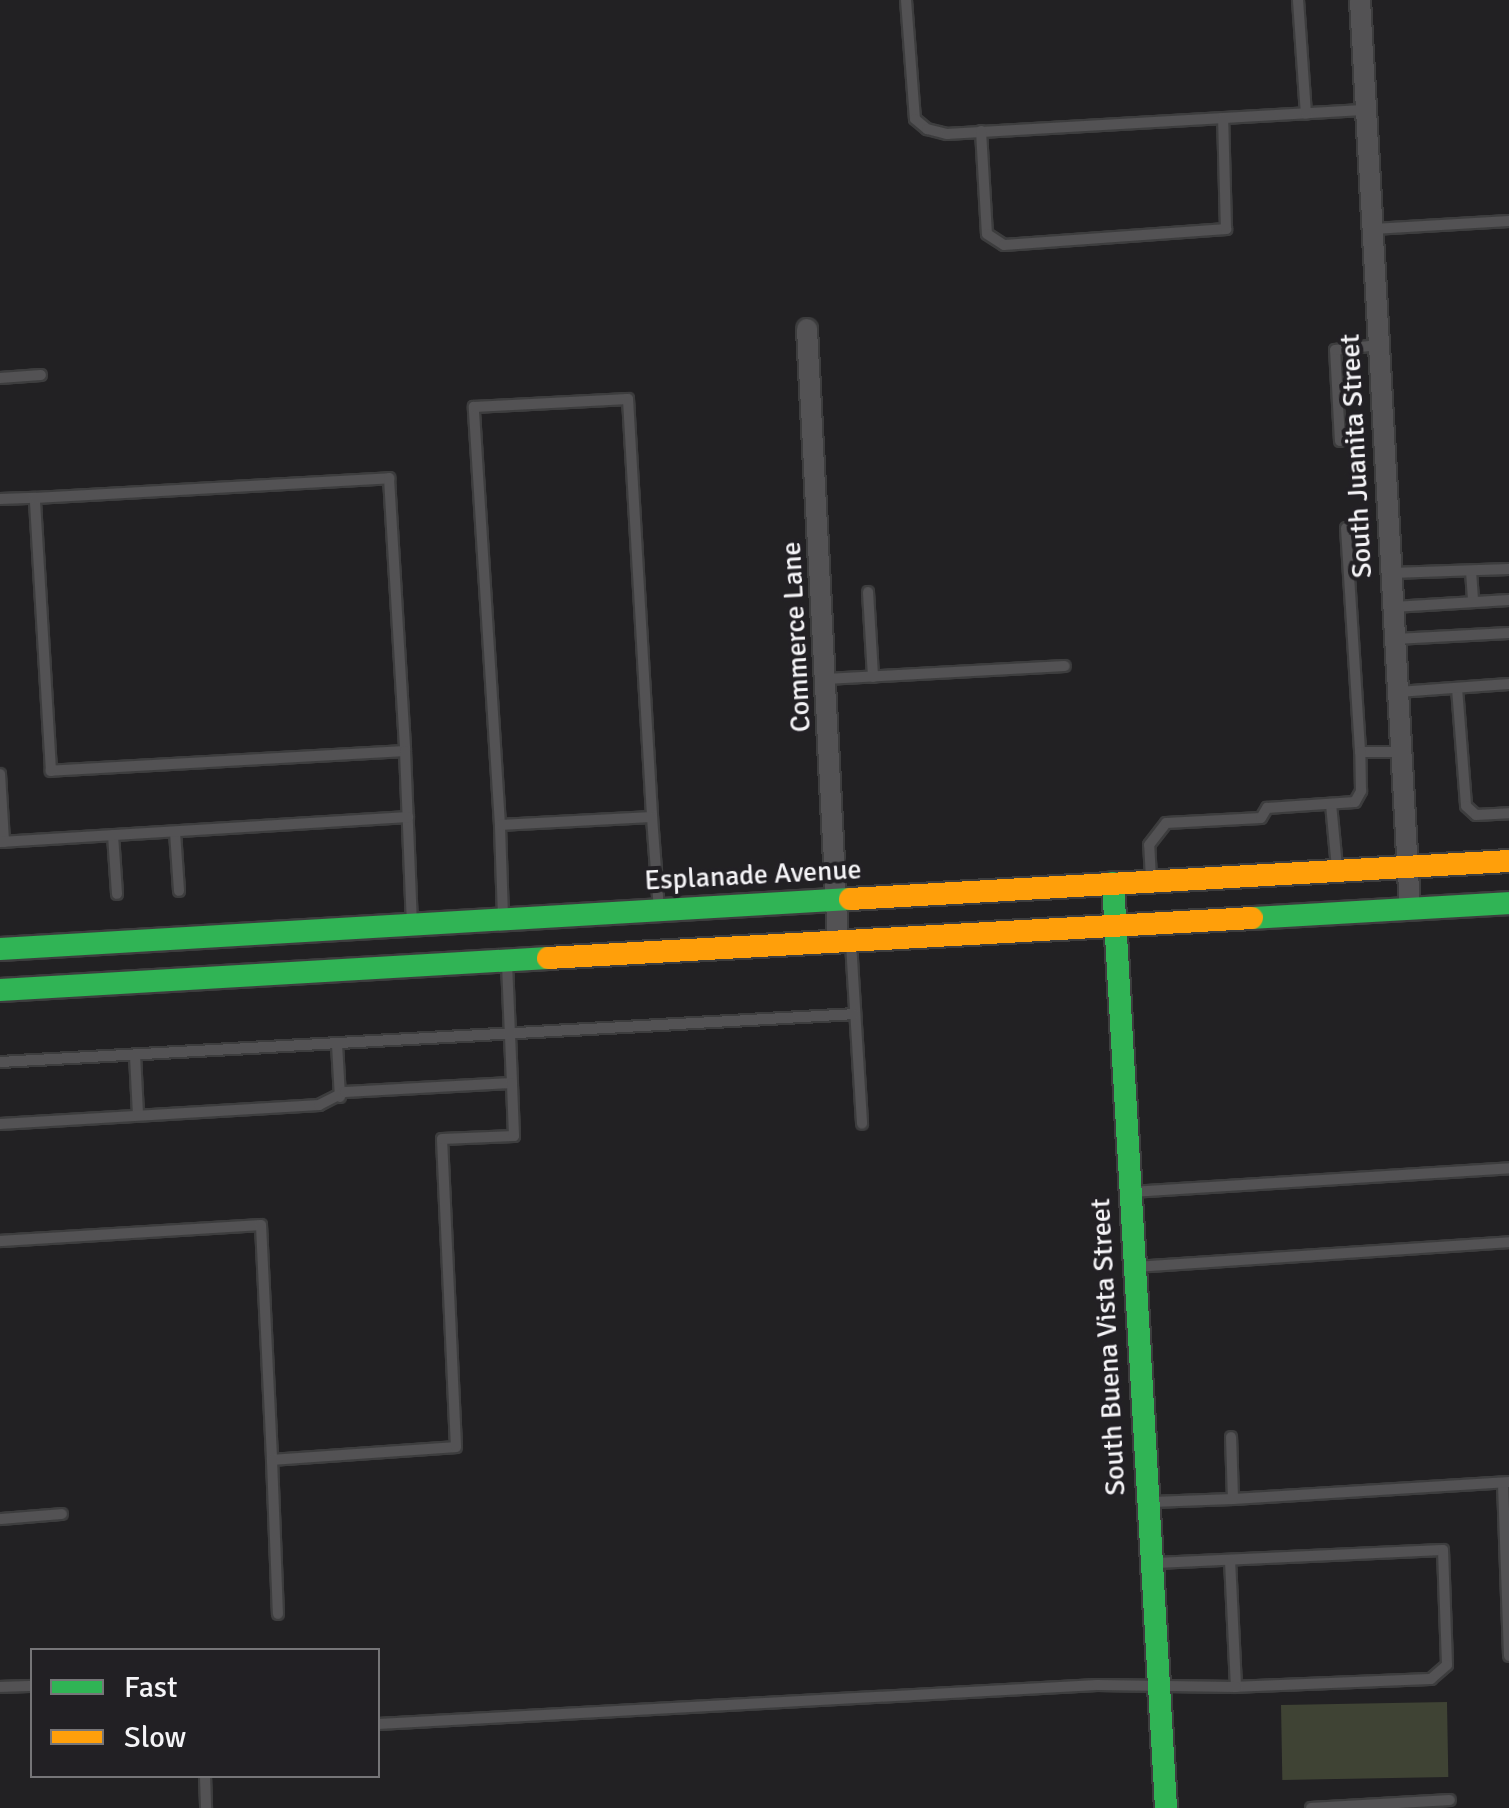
<!DOCTYPE html>
<html>
<head>
<meta charset="utf-8">
<style>
  body { margin:0 }
  #map { position:relative; width:1509px; height:1808px; overflow:hidden; background:#222123; font-family:Signika,sans-serif }
  div>[style] { position:absolute }
  .green>* { inset:0; background:#3f4334; transform-origin:0 0 }
  .roads { filter:drop-shadow(2px 0 #3d3d3e) drop-shadow(-2px 0 #3d3d3e) drop-shadow(0 2px #3d3d3e) drop-shadow(0 -2px #3d3d3e) }
  .lane>* { height:10px; margin:-5px; padding:0 5px; transform-origin:5px; border-radius:5px; background:#535254 }
  .street>* { height:20px; margin:-10px; padding:0 10px; transform-origin:10px; border-radius:10px; background:#535254 }
  .fast>* { height:22px; margin:-11px; padding:0 11px; transform-origin:11px; border-radius:11px; background:#30b455 }
  .slow>* { height:22px; margin:-11px; padding:0 11px; transform-origin:11px; border-radius:11px; background:#ff9f0a }
  span { translate:-50% -50%; white-space:nowrap; text-align:center; line-height:1.15; -webkit-text-stroke:8px #222024; paint-order:stroke }
  .street-label { font-size:28px; color:#f5f4f7 }
  .legend { position:absolute; left:30px; top:1648px; width:350px; height:130px; box-sizing:border-box; background:#222024; border:2px solid #767578; margin:0; padding:12px 18px; list-style:none; font-size:30px; color:#f5f4f7 }
  .legend li { display:flex; align-items:center; gap:20px; height:50px }
  .legend b { width:50px; border:2px solid #767578 }
</style>
</head>
<body>
<div id="map">
  <div class="green">
    <div style="left:1447px;top:1702px;width:75px;height:166px;rotate:89deg"></div>
  </div>
  <div class="roads">
    <div class="lane">
      <div style="left:906px;top:0;width:119px;rotate:85.7deg"></div>
      <div style="left:915px;top:119px;width:16px;rotate:40deg"></div>
      <div style="left:927px;top:129px;width:21px;rotate:14deg"></div>
      <div style="left:947px;top:134px;width:420px;rotate:-3.3deg"></div>
      <div style="left:1298px;top:0;width:114px;rotate:86deg"></div>
      <div style="left:981px;top:131px;width:103px;rotate:86.7deg"></div>
      <div style="left:987px;top:234px;width:20px;rotate:33deg"></div>
      <div style="left:1004px;top:245px;width:223px;rotate:-4.1deg"></div>
      <div style="left:1226px;top:229px;width:111px;rotate:-91.5deg"></div>
      <div style="left:1373px;top:229px;width:136px;rotate:-3.4deg"></div>
      <div style="left:0;top:378px;width:41px;rotate:-4.2deg"></div>
      <div style="left:1340px;top:441px;width:91px;rotate:-93.1deg"></div>
      <div style="left:1335px;top:350px;width:43px;rotate:-6.6deg"></div>
      <div style="left:0;top:499px;width:35px;rotate:-2deg"></div>
      <div style="left:1346px;top:528px;width:224px;rotate:86.4deg"></div>
      <div style="left:1360px;top:752px;width:40px"></div>
      <div style="left:1471px;top:571px;width:31px;rotate:86deg"></div>
      <div style="left:1391px;top:573px;width:118px;rotate:-1.9deg"></div>
      <div style="left:868px;top:592px;width:85px;rotate:86.6deg"></div>
      <div style="left:1393px;top:607px;width:116px;rotate:-3.5deg"></div>
      <div style="left:1395px;top:639px;width:114px;rotate:-3deg"></div>
      <div style="left:826px;top:679px;width:239px;rotate:-3.1deg"></div>
      <div style="left:1457px;top:688px;width:118px;rotate:85.6deg"></div>
      <div style="left:1466px;top:806px;width:13px;rotate:42deg"></div>
      <div style="left:1476px;top:815px;width:33px;rotate:-3deg"></div>
      <div style="left:1398px;top:692px;width:111px;rotate:-4.1deg"></div>
      <div style="left:405px;top:751px;width:355px;rotate:176.8deg"></div>
      <div style="left:51px;top:771px;width:273px;rotate:-93.4deg"></div>
      <div style="left:35px;top:498px;width:355px;rotate:-3.2deg"></div>
      <div style="left:389px;top:478px;width:273px;rotate:86.6deg"></div>
      <div style="left:405px;top:751px;width:172px;rotate:87.7deg"></div>
      <div style="left:0;top:774px;width:68px;rotate:86.6deg"></div>
      <div style="left:1331px;top:804px;width:64px;rotate:84.6deg"></div>
      <div style="left:500px;top:825px;width:419px;rotate:-93.6deg"></div>
      <div style="left:474px;top:407px;width:154px;rotate:-3deg"></div>
      <div style="left:628px;top:399px;width:419px;rotate:86.7deg"></div>
      <div style="left:175px;top:832px;width:59px;rotate:86.1deg"></div>
      <div style="left:113px;top:835px;width:59px;rotate:86.1deg"></div>
      <div style="left:0;top:842px;width:409px;rotate:-3.5deg"></div>
      <div style="left:1151px;top:879px;width:34px;rotate:-93deg"></div>
      <div style="left:1149px;top:845px;width:28px;rotate:-52deg"></div>
      <div style="left:1166px;top:823px;width:95px;rotate:-3deg"></div>
      <div style="left:1261px;top:818px;width:12px;rotate:-59deg"></div>
      <div style="left:1267px;top:808px;width:88px;rotate:-3.9deg"></div>
      <div style="left:1355px;top:802px;width:13px;rotate:-61deg"></div>
      <div style="left:1361px;top:791px;width:39px;rotate:-91deg"></div>
      <div style="left:503px;top:917px;width:92px;rotate:-91.9deg"></div>
      <div style="left:500px;top:825px;width:152px;rotate:-3deg"></div>
      <div style="left:652px;top:817px;width:93px;rotate:85.7deg"></div>
      <div style="left:851px;top:943px;width:181px;rotate:86.5deg"></div>
      <div style="left:337px;top:1044px;width:53px;rotate:86.8deg"></div>
      <div style="left:135px;top:1055px;width:60px;rotate:87.1deg"></div>
      <div style="left:0;top:1062px;width:856px;rotate:-3.21deg"></div>
      <div style="left:0;top:1124px;width:320px;rotate:-3.4deg"></div>
      <div style="left:319px;top:1105px;width:29px;rotate:-27deg"></div>
      <div style="left:345px;top:1092px;width:167px;rotate:-3.1deg"></div>
      <div style="left:512px;top:1083px;width:118px;rotate:-92.4deg"></div>
      <div style="left:1132px;top:1192px;width:378px;rotate:-3.6deg"></div>
      <div style="left:0;top:1241px;width:261px;rotate:-3.5deg"></div>
      <div style="left:261px;top:1225px;width:235px;rotate:87.3deg"></div>
      <div style="left:272px;top:1460px;width:184px;rotate:-4deg"></div>
      <div style="left:456px;top:1447px;width:308px;rotate:-92.6deg"></div>
      <div style="left:442px;top:1139px;width:72px;rotate:-2.4deg"></div>
      <div style="left:514px;top:1136px;width:53px;rotate:-92.2deg"></div>
      <div style="left:1136px;top:1267px;width:374px;rotate:-3.8deg"></div>
      <div style="left:272px;top:1460px;width:154px;rotate:87.8deg"></div>
      <div style="left:1503px;top:1483px;width:173px;rotate:88deg"></div>
      <div style="left:1233px;top:1499px;width:277px;rotate:-3.5deg"></div>
      <div style="left:1152px;top:1502px;width:81px;rotate:-2.1deg"></div>
      <div style="left:1233px;top:1499px;width:62px;rotate:-91.8deg"></div>
      <div style="left:0;top:1519px;width:62px;rotate:-4.6deg"></div>
      <div style="left:1155px;top:1563px;width:288px;rotate:-2.6deg"></div>
      <div style="left:1443px;top:1550px;width:115px;rotate:88deg"></div>
      <div style="left:1447px;top:1665px;width:21px;rotate:139deg"></div>
      <div style="left:1431px;top:1679px;width:195px;rotate:177.7deg"></div>
      <div style="left:1236px;top:1687px;width:127px;rotate:-92.7deg"></div>
      <div style="left:0;top:1687px;width:32px;rotate:-2deg"></div>
      <div style="left:378px;top:1724px;width:720px;rotate:-3.1deg"></div>
      <div style="left:1097px;top:1685px;width:139px;rotate:0.8deg"></div>
      <div style="left:205px;top:1776px;width:32px;rotate:88deg"></div>
      <div style="left:1311px;top:1808px;width:139px;rotate:-3.3deg"></div>
    </div>
    <div class="street">
      <div style="left:1360px;top:0;width:910px;rotate:86.85deg"></div>
      <div style="left:807px;top:329px;width:614px;rotate:87.1deg"></div>
    </div>
    <div class="fast">
      <div style="left:1113px;top:883px;width:927px;rotate:86.72deg"></div>
      <div style="left:1252px;top:918px;width:257px;rotate:-3.3deg"></div>
      <div style="left:0;top:949px;width:851px;rotate:-3.37deg"></div>
      <div style="left:0;top:990px;width:549px;rotate:-3.34deg"></div>
    </div>
    <div class="slow">
      <div style="left:850px;top:899px;width:660px;rotate:-3.3deg"></div>
      <div style="left:548px;top:958px;width:705px;rotate:-3.25deg"></div>
    </div>
  </div>
  <div class="street-label">
    <span style="left:1356px;top:456px;rotate:-93deg">South Juanita Street</span>
    <span style="left:796px;top:637px;rotate:-93deg">Commerce Lane</span>
    <span style="left:753px;top:875px;rotate:-3deg">Esplanade Avenue</span>
    <span style="left:1108px;top:1347px;rotate:-93deg">South Buena Vista Street</span>
  </div>
  <ul class="legend">
  <li><b style="height:12px;background:#30b455"></b>Fast</li>
  <li><b style="height:12px;background:#ff9f0a"></b>Slow</li>
  </ul>
</div>
</body>
</html>
